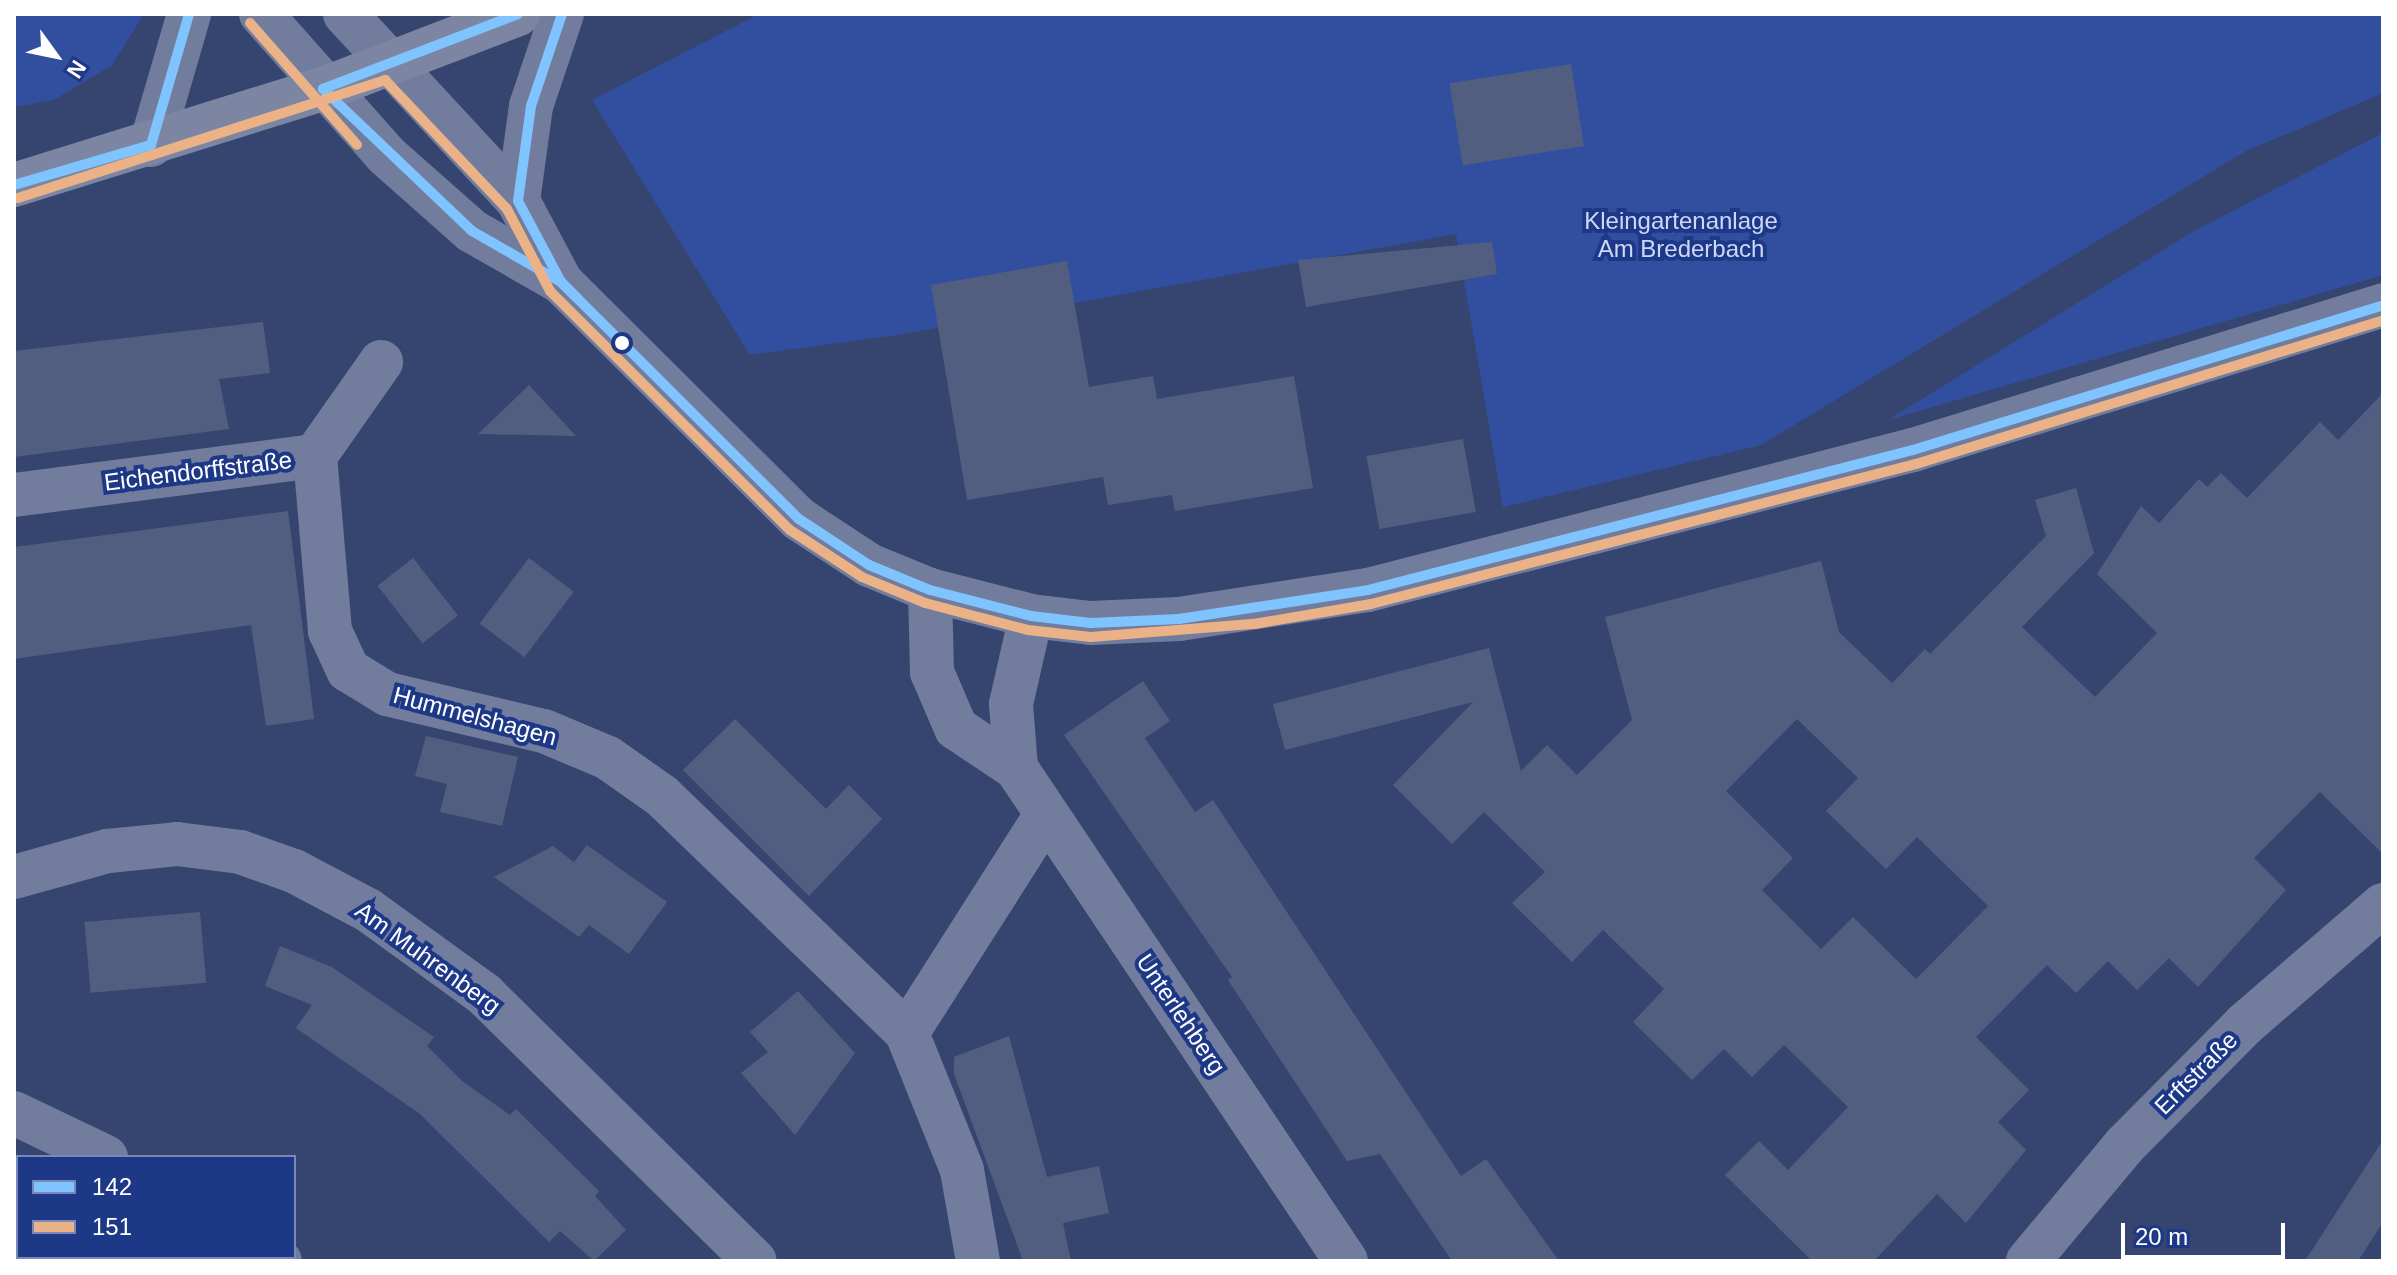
<!DOCTYPE html>
<html>
<head>
<meta charset="utf-8">
<style>
  body { margin:0 }
  #map { position:relative; width:2397px; height:1275px; overflow:hidden; background:#364570; font-family:Arial,sans-serif }
  div>[style] { position:absolute }
  .green>* { inset:0; background:#324f9f }
  .building>* { inset:0; background:#525e80; transform-origin:0 0 }
  .minor>* { height:44px; margin:-22px; padding:0 22px; transform-origin:22px; border-radius:22px; background:#727d9d }
  .major>* { height:44px; margin:-22px; padding:0 22px; transform-origin:22px; border-radius:22px; background:#7c86a3 }
  .bus-1>* { height:10px; margin:-5px; padding:0 5px; transform-origin:5px; border-radius:5px; background:#80c4ff }
  .bus-2>* { height:10px; margin:-5px; padding:0 5px; transform-origin:5px; border-radius:5px; background:#ebb288 }
  .dots>* { width:22px; height:22px; translate:-50% -50%; box-sizing:border-box; border:4px solid #1e3888; border-radius:50% }
  span { translate:-50% -50%; white-space:nowrap; text-align:center; line-height:1.15; -webkit-text-stroke:8px #1e3888; paint-order:stroke }
  .park-label { font-size:24px; color:#cdd8f8 }
  .street-label { font-size:24px; color:#fff }
  .frame { position:absolute; inset:0; border:16px solid #fff; pointer-events:none }
  .legend { position:absolute; left:16px; top:1155px; width:280px; height:104px; box-sizing:border-box; background:#1e3888; border:2px solid #7888b8; margin:0; padding:10px 14px; list-style:none; font-size:24px; color:#fff }
  .legend li { display:flex; align-items:center; gap:16px; height:40px }
  .legend b { width:40px; border:2px solid #7888b8 }
  .north { position:absolute; left:16px; top:16px; width:80px; height:80px; -webkit-text-stroke:6px #1e3888; paint-order:stroke; rotate:123deg; font-size:22px; font-weight:700; line-height:32px; text-align:center; color:#fff }
  .north::after { content:''; display:block; margin:auto; width:28px; height:36px; background:#fff; clip-path:polygon(50% 0,100% 100%,50% 72%,0 100%) }
  .scale { position:absolute; left:2121px; top:1223px; width:164px; height:36px; box-sizing:border-box; border:4px solid #fff; border-top:0; padding-left:10px; font-size:24px; line-height:28px; white-space:nowrap; color:#fff; -webkit-text-stroke:6px #1e3888; paint-order:stroke }
</style>
</head>
<body>
<div id="map">
  <div class="green">
    <div style="clip-path:polygon(14px 14px,144px 14px,112px 65px,54px 100px,14px 107px)"></div>
    <div style="clip-path:polygon(759px 14px,2383px 14px,2383px 93px,2244px 152px,1761px 445px,1503px 507px,1456px 234px,897px 335px,750px 355px,592px 100px)"></div>
    <div style="clip-path:polygon(2383px 133px,2383px 275px,1888px 420px,2194px 231px)"></div>
  </div>
  <div class="building">
    <div style="left:1571px;top:64px;width:83px;height:123px;rotate:81deg"></div>
    <div style="clip-path:polygon(1492px 242px,1497px 274px,1306px 307px,1298px 260px)"></div>
    <div style="clip-path:polygon(1067px 261px,1089px 387px,1153px 376px,1157px 399px,1294px 376px,1313px 488px,1175px 511px,1172px 495px,1108px 505px,1103px 477px,967px 500px,931px 285px)"></div>
    <div style="clip-path:polygon(263px 322px,270px 373px,219px 379px,229px 429px,14px 457px,14px 351px)"></div>
    <div style="clip-path:polygon(529px 385px,576px 436px,478px 434px)"></div>
    <div style="clip-path:polygon(evenodd,2383px 393px,2383px 854px,2320px 792px,2254px 858px,2286px 890px,2198px 987px,2169px 958px,2137px 990px,2108px 961px,2076px 993px,2047px 965px,1976px 1037px,2029px 1090px,1998px 1122px,2026px 1150px,1966px 1223px,1937px 1194px,1874px 1261px,1812px 1261px,1725px 1175px,1759px 1141px,1788px 1170px,1848px 1107px,1784px 1045px,1752px 1077px,1724px 1049px,1692px 1080px,1633px 1022px,1664px 989px,1603px 930px,1572px 962px,1512px 903px,1545px 872px,1484px 812px,1452px 844px,1393px 785px,1473px 702px,1285px 750px,1273px 704px,1489px 648px,1521px 771px,1547px 745px,1577px 775px,1632px 720px,1605px 617px,1821px 561px,1839px 632px,1892px 683px,1925px 649px,1930px 654px,2046px 536px,2035px 500px,2076px 488px,2094px 553px,2022px 627px,2095px 697px,2157px 633px,2097px 574px,2141px 506px,2159px 523px,2199px 479px,2207px 487px,2221px 473px,2247px 498px,2320px 422px,2338px 440px,2383px 393px,1797px 719px,1858px 778px,1826px 811px,1886px 869px,1917px 837px,1988px 906px,1916px 979px,1853px 917px,1821px 949px,1762px 890px,1793px 858px,1726px 791px,1797px 719px)"></div>
    <div style="left:1463px;top:439px;width:74px;height:98px;rotate:80deg"></div>
    <div style="clip-path:polygon(288px 511px,314px 719px,266px 726px,251px 625px,14px 659px,14px 547px)"></div>
    <div style="left:413px;top:558px;width:73px;height:45px;rotate:52deg"></div>
    <div style="left:529px;top:558px;width:56px;height:82px;rotate:37deg"></div>
    <div style="clip-path:polygon(1143px 681px,1170px 721px,1145px 738px,1195px 812px,1213px 800px,1461px 1176px,1486px 1159px,1559px 1261px,1452px 1261px,1380px 1154px,1347px 1161px,1228px 980px,1232px 977px,1064px 735px)"></div>
    <div style="clip-path:polygon(735px 719px,826px 809px,849px 785px,882px 819px,809px 896px,683px 770px)"></div>
    <div style="clip-path:polygon(426px 736px,518px 757px,502px 826px,440px 812px,447px 784px,415px 776px)"></div>
    <div style="clip-path:polygon(587px 845px,667px 902px,629px 954px,589px 925px,579px 937px,494px 877px,553px 846px,574px 862px)"></div>
    <div style="left:200px;top:912px;width:71px;height:116px;rotate:85deg"></div>
    <div style="clip-path:polygon(280px 946px,332px 967px,434px 1037px,427px 1046px,462px 1081px,510px 1115px,516px 1109px,599px 1191px,595px 1196px,626px 1230px,594px 1261px,560px 1231px,549px 1242px,420px 1114px,296px 1028px,312px 1005px,265px 986px)"></div>
    <div style="clip-path:polygon(798px 991px,855px 1053px,795px 1135px,741px 1073px,768px 1052px,750px 1032px)"></div>
    <div style="clip-path:polygon(1009px 1036px,1047px 1177px,1099px 1166px,1109px 1213px,1063px 1223px,1071px 1261px,1023px 1261px,954px 1074px,954px 1057px)"></div>
    <div style="clip-path:polygon(2383px 1140px,2383px 1222px,2358px 1261px,2305px 1261px)"></div>
  </div>
  <div class="minor">
    <div style="left:261px;top:14px;width:188px;rotate:48.4deg"></div>
    <div style="left:386px;top:155px;width:115px;rotate:41.5deg"></div>
    <div style="left:472px;top:231px;width:103px;rotate:29.8deg"></div>
    <div style="left:561px;top:282px;width:336px;rotate:44.9deg"></div>
    <div style="left:799px;top:519px;width:84px;rotate:33.3deg"></div>
    <div style="left:869px;top:565px;width:66px;rotate:22.3deg"></div>
    <div style="left:930px;top:590px;width:104px;rotate:14.4deg"></div>
    <div style="left:1031px;top:616px;width:60px;rotate:6.7deg"></div>
    <div style="left:1091px;top:623px;width:88px;rotate:-2.6deg"></div>
    <div style="left:1179px;top:619px;width:191px;rotate:-8.7deg"></div>
    <div style="left:1368px;top:590px;width:563px;rotate:-14.41deg"></div>
    <div style="left:1913px;top:450px;width:492px;rotate:-17.1deg"></div>
    <div style="left:345px;top:14px;width:255px;rotate:47.2deg"></div>
    <div style="left:518px;top:201px;width:92px;rotate:62deg"></div>
    <div style="left:151px;top:145px;width:136px;rotate:-73.8deg"></div>
    <div style="left:518px;top:201px;width:96px;rotate:-82.2deg"></div>
    <div style="left:531px;top:106px;width:97px;rotate:-71.4deg"></div>
    <div style="left:315px;top:456px;width:176px;rotate:85.1deg"></div>
    <div style="left:330px;top:631px;width:43px;rotate:65.2deg"></div>
    <div style="left:348px;top:670px;width:46px;rotate:31.6deg"></div>
    <div style="left:387px;top:694px;width:161px;rotate:13.3deg"></div>
    <div style="left:544px;top:731px;width:69px;rotate:22.9deg"></div>
    <div style="left:608px;top:758px;width:66px;rotate:35.1deg"></div>
    <div style="left:662px;top:796px;width:341px;rotate:44deg"></div>
    <div style="left:14px;top:495px;width:304px;rotate:-7.4deg"></div>
    <div style="left:315px;top:456px;width:115px;rotate:-54.9deg"></div>
    <div style="left:930px;top:590px;width:82px;rotate:88.6deg"></div>
    <div style="left:932px;top:672px;width:61px;rotate:66.8deg"></div>
    <div style="left:956px;top:728px;width:72px;rotate:33.7deg"></div>
    <div style="left:1016px;top:768px;width:593px;rotate:56.2deg"></div>
    <div style="left:1016px;top:768px;width:64px;rotate:-94.5deg"></div>
    <div style="left:1011px;top:704px;width:90px;rotate:-77.2deg"></div>
    <div style="left:14px;top:877px;width:98px;rotate:-15.5deg"></div>
    <div style="left:108px;top:851px;width:69px;rotate:-5.8deg"></div>
    <div style="left:177px;top:844px;width:64px;rotate:7.2deg"></div>
    <div style="left:240px;top:852px;width:57px;rotate:19.4deg"></div>
    <div style="left:294px;top:871px;width:84px;rotate:27.8deg"></div>
    <div style="left:368px;top:910px;width:143px;rotate:35.9deg"></div>
    <div style="left:484px;top:994px;width:380px;rotate:44.6deg"></div>
    <div style="left:14px;top:1113px;width:102px;rotate:25.6deg"></div>
    <div style="left:274px;top:1257px;width:7px;rotate:34deg"></div>
    <div style="left:978px;top:1261px;width:92px;rotate:-100deg"></div>
    <div style="left:962px;top:1170px;width:148px;rotate:-111.9deg"></div>
    <div style="left:907px;top:1033px;width:259px;rotate:-57.5deg"></div>
    <div style="left:2028px;top:1261px;width:151px;rotate:-50.1deg"></div>
    <div style="left:2125px;top:1145px;width:170px;rotate:-45.2deg"></div>
    <div style="left:2245px;top:1024px;width:182px;rotate:-40.8deg"></div>
  </div>
  <div class="major">
    <div style="left:14px;top:185px;width:324px;rotate:-17.3deg"></div>
    <div style="left:323px;top:89px;width:209px;rotate:-21deg"></div>
  </div>
  <div class="bus-1">
    <div style="left:518px;top:14px;width:209px;rotate:159deg"></div>
    <div style="left:323px;top:89px;width:206px;rotate:43.6deg"></div>
    <div style="left:472px;top:231px;width:103px;rotate:29.8deg"></div>
    <div style="left:561px;top:282px;width:336px;rotate:44.9deg"></div>
    <div style="left:799px;top:519px;width:84px;rotate:33.3deg"></div>
    <div style="left:869px;top:565px;width:66px;rotate:22.3deg"></div>
    <div style="left:930px;top:590px;width:104px;rotate:14.4deg"></div>
    <div style="left:1031px;top:616px;width:60px;rotate:6.7deg"></div>
    <div style="left:1091px;top:623px;width:88px;rotate:-2.6deg"></div>
    <div style="left:1179px;top:619px;width:191px;rotate:-8.7deg"></div>
    <div style="left:1368px;top:590px;width:563px;rotate:-14.41deg"></div>
    <div style="left:1913px;top:450px;width:492px;rotate:-17.1deg"></div>
    <div style="left:562px;top:14px;width:97px;rotate:108.6deg"></div>
    <div style="left:531px;top:106px;width:96px;rotate:97.8deg"></div>
    <div style="left:518px;top:201px;width:92px;rotate:62deg"></div>
    <div style="left:561px;top:282px;width:24px;rotate:45deg"></div>
    <div style="left:14px;top:185px;width:143px;rotate:-16.3deg"></div>
    <div style="left:151px;top:145px;width:136px;rotate:-73.8deg"></div>
  </div>
  <div class="bus-2">
    <div style="left:250px;top:23px;width:162px;rotate:48.7deg"></div>
    <div style="left:18px;top:198px;width:386px;rotate:-17.8deg"></div>
    <div style="left:385px;top:80px;width:178px;rotate:46.6deg"></div>
    <div style="left:507px;top:209px;width:93px;rotate:62.3deg"></div>
    <div style="left:550px;top:291px;width:339px;rotate:44.9deg"></div>
    <div style="left:790px;top:530px;width:86px;rotate:33.1deg"></div>
    <div style="left:862px;top:577px;width:68px;rotate:22.4deg"></div>
    <div style="left:925px;top:603px;width:106px;rotate:14.7deg"></div>
    <div style="left:1028px;top:630px;width:63px;rotate:6.3deg"></div>
    <div style="left:1091px;top:637px;width:164px;rotate:-4.6deg"></div>
    <div style="left:1254px;top:624px;width:119px;rotate:-9.7deg"></div>
    <div style="left:1371px;top:604px;width:563px;rotate:-14.41deg"></div>
    <div style="left:1916px;top:464px;width:489px;rotate:-17.1deg"></div>
  </div>
  <div class="dots">
    <div style="left:622px;top:343px;background:#fff"></div>
  </div>
  <div class="park-label">
    <span style="left:1681px;top:235px">Kleingartenanlage<br>Am Brederbach</span>
  </div>
  <div class="street-label">
    <span style="left:198px;top:471px;rotate:-7deg">Eichendorffstraße</span>
    <span style="left:475px;top:716px;rotate:15deg">Hummelshagen</span>
    <span style="left:428px;top:958px;rotate:36deg">Am Muhrenberg</span>
    <span style="left:1181px;top:1014px;rotate:56deg">Unterlehberg</span>
    <span style="left:2196px;top:1073px;rotate:-45deg">Erftstraße</span>
  </div>
  <div class="frame"></div>
  <ul class="legend">
  <li><b style="height:10px;background:#80c4ff"></b>142</li>
  <li><b style="height:10px;background:#ebb288"></b>151</li>
  </ul>
  <div class="north">N</div>
  <div class="scale">20 m</div>
</div>
</body>
</html>
